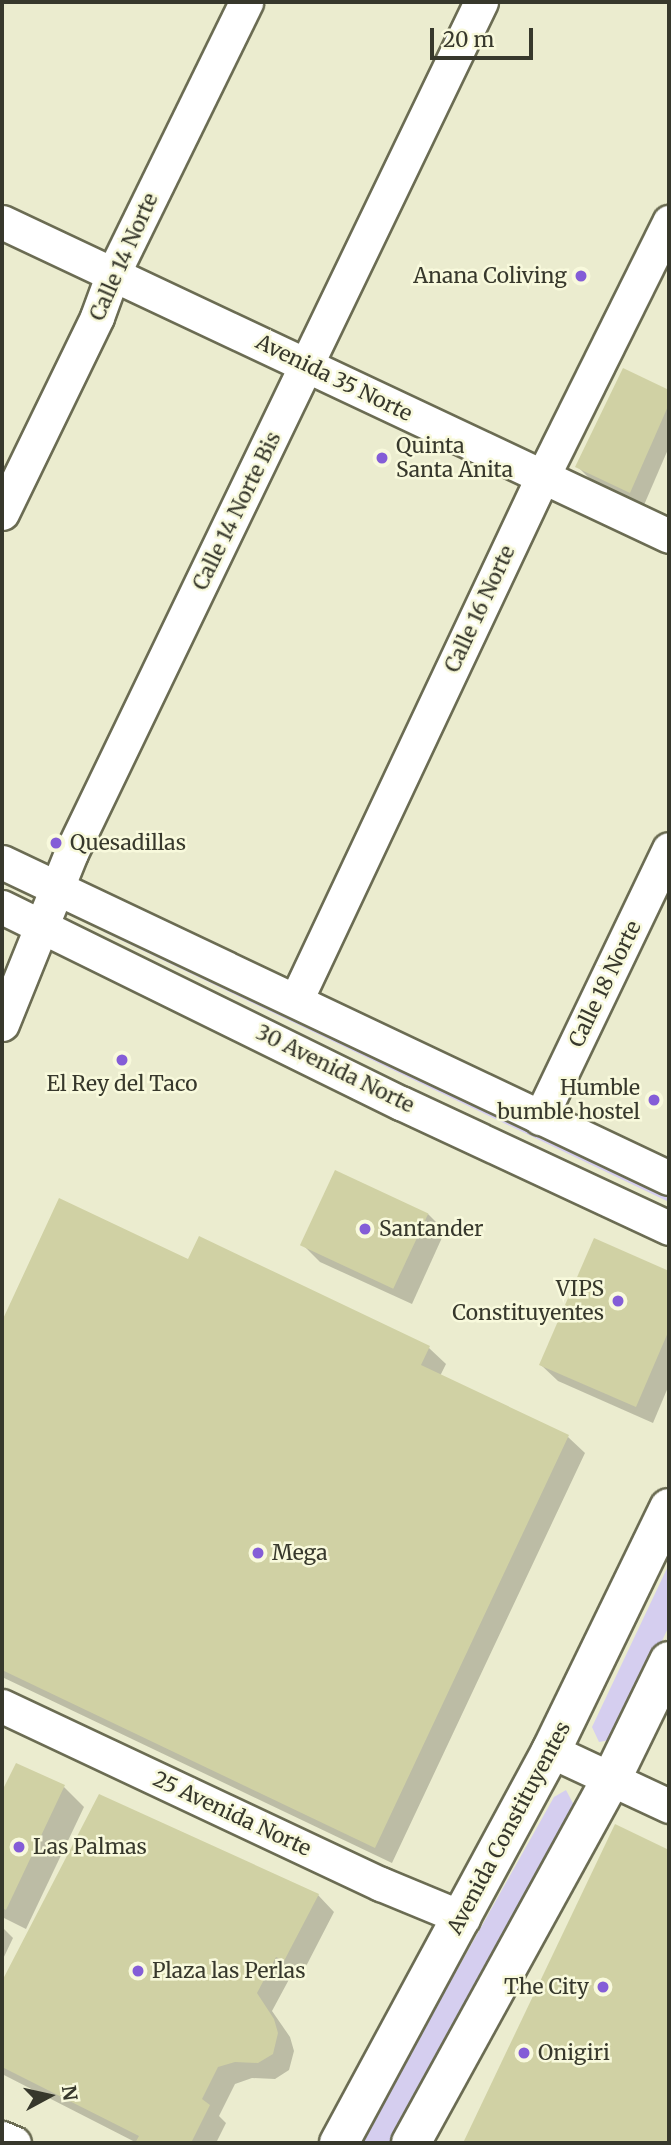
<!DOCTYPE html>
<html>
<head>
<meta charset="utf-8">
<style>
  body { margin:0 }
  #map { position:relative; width:671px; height:2145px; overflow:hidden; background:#ebeccf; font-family:Merriweather,serif }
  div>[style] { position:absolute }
  .green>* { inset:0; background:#d5ceef }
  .shadow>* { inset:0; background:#0003 }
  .building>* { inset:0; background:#d0d1a4; transform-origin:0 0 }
  .roads { filter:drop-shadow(2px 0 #6b6c53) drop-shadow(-2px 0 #6b6c53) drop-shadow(0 2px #6b6c53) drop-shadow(0 -2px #6b6c53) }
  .minor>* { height:33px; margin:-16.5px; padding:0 16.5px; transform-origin:16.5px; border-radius:16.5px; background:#fff }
  .major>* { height:38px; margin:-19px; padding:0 19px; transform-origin:19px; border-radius:19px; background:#fff }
  .dots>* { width:19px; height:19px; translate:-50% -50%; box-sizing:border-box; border:4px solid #f8f9dc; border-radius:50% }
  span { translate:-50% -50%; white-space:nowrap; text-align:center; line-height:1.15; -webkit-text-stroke:5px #f8f9dc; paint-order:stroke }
  .street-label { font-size:21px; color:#37382c }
  .poi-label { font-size:21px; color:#37382c }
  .right { translate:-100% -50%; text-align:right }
  .left { translate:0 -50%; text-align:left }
  .frame { position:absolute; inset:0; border:4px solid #37382c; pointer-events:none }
  .north { position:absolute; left:14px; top:2061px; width:70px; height:70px; -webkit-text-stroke:5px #f8f9dc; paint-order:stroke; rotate:82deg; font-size:19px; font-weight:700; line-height:28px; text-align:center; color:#37382c }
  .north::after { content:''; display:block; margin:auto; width:24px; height:32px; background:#37382c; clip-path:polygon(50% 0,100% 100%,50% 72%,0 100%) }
  .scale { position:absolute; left:430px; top:28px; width:103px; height:32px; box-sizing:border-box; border:4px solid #37382c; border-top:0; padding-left:9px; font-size:21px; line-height:24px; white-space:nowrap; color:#37382c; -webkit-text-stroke:5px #f8f9dc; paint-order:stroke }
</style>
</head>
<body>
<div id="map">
  <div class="green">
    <div style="clip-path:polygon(102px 926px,669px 1193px,669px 1202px,104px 932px)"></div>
    <div style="clip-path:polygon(669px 1564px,669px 1626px,616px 1739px,599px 1742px,592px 1727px)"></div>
    <div style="clip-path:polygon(566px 1790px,576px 1809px,390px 2143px,360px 2143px,554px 1797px)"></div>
  </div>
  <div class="shadow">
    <div style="clip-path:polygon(624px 370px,669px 392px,669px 447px,644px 505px,591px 480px,577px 466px)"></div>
    <div style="clip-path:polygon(60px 1201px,189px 1262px,429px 1348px,446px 1364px,440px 1376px,568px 1437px,585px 1453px,392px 1863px,2px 1677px,2px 1325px)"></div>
    <div style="clip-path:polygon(428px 1214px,445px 1231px,412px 1304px,320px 1262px,303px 1245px)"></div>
    <div style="clip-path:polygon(594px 1240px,669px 1273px,669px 1385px,653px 1423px,558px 1381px,541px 1365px)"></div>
    <div style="clip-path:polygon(64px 1787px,84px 1807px,26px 1929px,2px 1917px,2px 1788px)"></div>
    <div style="clip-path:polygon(100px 1797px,318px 1895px,334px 1912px,301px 1976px,293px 1972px,272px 2011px,290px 2037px,294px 2051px,289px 2070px,275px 2079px,252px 2078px,235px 2084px,219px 2116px,226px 2123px,216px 2143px,137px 2143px,2px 2074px,2px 1985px)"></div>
    <div style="clip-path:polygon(616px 1827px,669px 1852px,669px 2143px,465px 2143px)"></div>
    <div style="clip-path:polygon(2px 1927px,13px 1938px,2px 1961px)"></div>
  </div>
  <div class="building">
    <div style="clip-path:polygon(623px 368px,669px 390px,669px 404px,630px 493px,575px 467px)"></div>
    <div style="left:335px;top:1170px;width:103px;height:83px;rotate:25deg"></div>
    <div style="clip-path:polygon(59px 1198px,188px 1259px,199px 1236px,430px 1346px,421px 1365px,569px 1435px,375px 1848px,2px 1670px,2px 1321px)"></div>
    <div style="clip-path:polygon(594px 1238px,669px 1271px,669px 1330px,636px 1407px,539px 1365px)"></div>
    <div style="clip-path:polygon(16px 1763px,65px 1785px,6px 1910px,2px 1908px,2px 1786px,4px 1787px)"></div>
    <div style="clip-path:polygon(99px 1794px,319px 1894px,284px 1961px,276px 1957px,257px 1993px,274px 2019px,278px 2033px,273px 2054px,258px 2063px,235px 2062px,218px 2067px,202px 2099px,210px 2105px,191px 2143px,135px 2143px,139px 2136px,2px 2067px,2px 1981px)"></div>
    <div style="clip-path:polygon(615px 1824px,669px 1850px,669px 2143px,463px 2143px)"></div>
  </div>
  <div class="roads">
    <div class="minor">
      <div style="left:2px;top:222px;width:737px;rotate:25.21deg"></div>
      <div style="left:2px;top:513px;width:218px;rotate:-64.1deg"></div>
      <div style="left:97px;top:317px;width:44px;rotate:-69.9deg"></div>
      <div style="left:112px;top:276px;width:305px;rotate:-63.9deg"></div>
      <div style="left:2px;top:862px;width:738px;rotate:25.35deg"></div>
      <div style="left:2px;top:907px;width:445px;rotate:26.2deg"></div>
      <div style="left:401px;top:1103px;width:296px;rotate:25deg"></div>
      <div style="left:296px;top:1000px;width:577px;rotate:-64.77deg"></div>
      <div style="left:542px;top:478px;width:286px;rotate:-63.6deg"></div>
      <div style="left:2px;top:1024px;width:184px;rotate:-68deg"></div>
      <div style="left:71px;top:853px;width:945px;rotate:-64.28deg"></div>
      <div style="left:540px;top:1118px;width:298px;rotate:-64.4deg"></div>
      <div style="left:2px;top:1706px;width:419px;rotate:25.2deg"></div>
      <div style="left:381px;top:1884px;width:89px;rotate:22.5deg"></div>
      <div style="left:551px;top:1751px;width:130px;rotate:25deg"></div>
      <div style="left:2px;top:2138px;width:13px;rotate:23deg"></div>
    </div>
    <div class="major">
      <div style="left:339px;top:2143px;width:446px;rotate:-61.6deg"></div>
      <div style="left:551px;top:1751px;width:270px;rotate:-64.1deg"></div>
      <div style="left:411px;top:2143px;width:417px;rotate:-61.2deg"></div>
      <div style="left:612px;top:1778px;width:130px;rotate:-64deg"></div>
    </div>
  </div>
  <div class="dots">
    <div style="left:581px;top:276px;background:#845dd7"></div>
    <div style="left:382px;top:458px;background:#845dd7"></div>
    <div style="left:56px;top:843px;background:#845dd7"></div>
    <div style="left:122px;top:1060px;background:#845dd7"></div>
    <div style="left:654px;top:1100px;background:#845dd7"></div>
    <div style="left:365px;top:1229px;background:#845dd7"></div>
    <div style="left:618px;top:1301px;background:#845dd7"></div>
    <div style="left:258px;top:1553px;background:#845dd7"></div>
    <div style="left:19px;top:1847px;background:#845dd7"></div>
    <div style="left:138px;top:1971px;background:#845dd7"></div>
    <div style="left:603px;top:1987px;background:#845dd7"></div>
    <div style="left:524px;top:2053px;background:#845dd7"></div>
  </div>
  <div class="street-label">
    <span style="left:124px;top:257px;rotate:-66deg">Calle 14 Norte</span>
    <span style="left:334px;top:378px;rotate:26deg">Avenida 35 Norte</span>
    <span style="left:237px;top:511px;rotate:-64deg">Calle 14 Norte Bis</span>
    <span style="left:480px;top:609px;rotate:-65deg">Calle 16 Norte</span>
    <span style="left:605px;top:984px;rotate:-64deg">Calle 18 Norte</span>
    <span style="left:335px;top:1069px;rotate:26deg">30 Avenida Norte</span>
    <span style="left:232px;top:1814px;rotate:25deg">25 Avenida Norte</span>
    <span style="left:509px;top:1828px;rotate:-62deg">Avenida Constituyentes</span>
  </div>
  <div class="poi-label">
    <span class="right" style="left:567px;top:276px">Anana Coliving</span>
    <span class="left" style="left:396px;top:458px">Quinta<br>Santa Anita</span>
    <span class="left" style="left:70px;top:843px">Quesadillas</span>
    <span style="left:122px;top:1084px">El Rey del Taco</span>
    <span class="right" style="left:640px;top:1100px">Humble<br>bumble hostel</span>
    <span class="left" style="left:379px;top:1229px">Santander</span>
    <span class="right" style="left:604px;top:1301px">VIPS<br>Constituyentes</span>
    <span class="left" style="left:272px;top:1553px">Mega</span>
    <span class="left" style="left:33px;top:1847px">Las Palmas</span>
    <span class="left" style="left:152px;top:1971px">Plaza las Perlas</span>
    <span class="right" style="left:589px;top:1987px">The City</span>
    <span class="left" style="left:538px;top:2053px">Onigiri</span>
  </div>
  <div class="frame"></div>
  <div class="north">N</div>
  <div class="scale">20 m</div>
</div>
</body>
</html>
